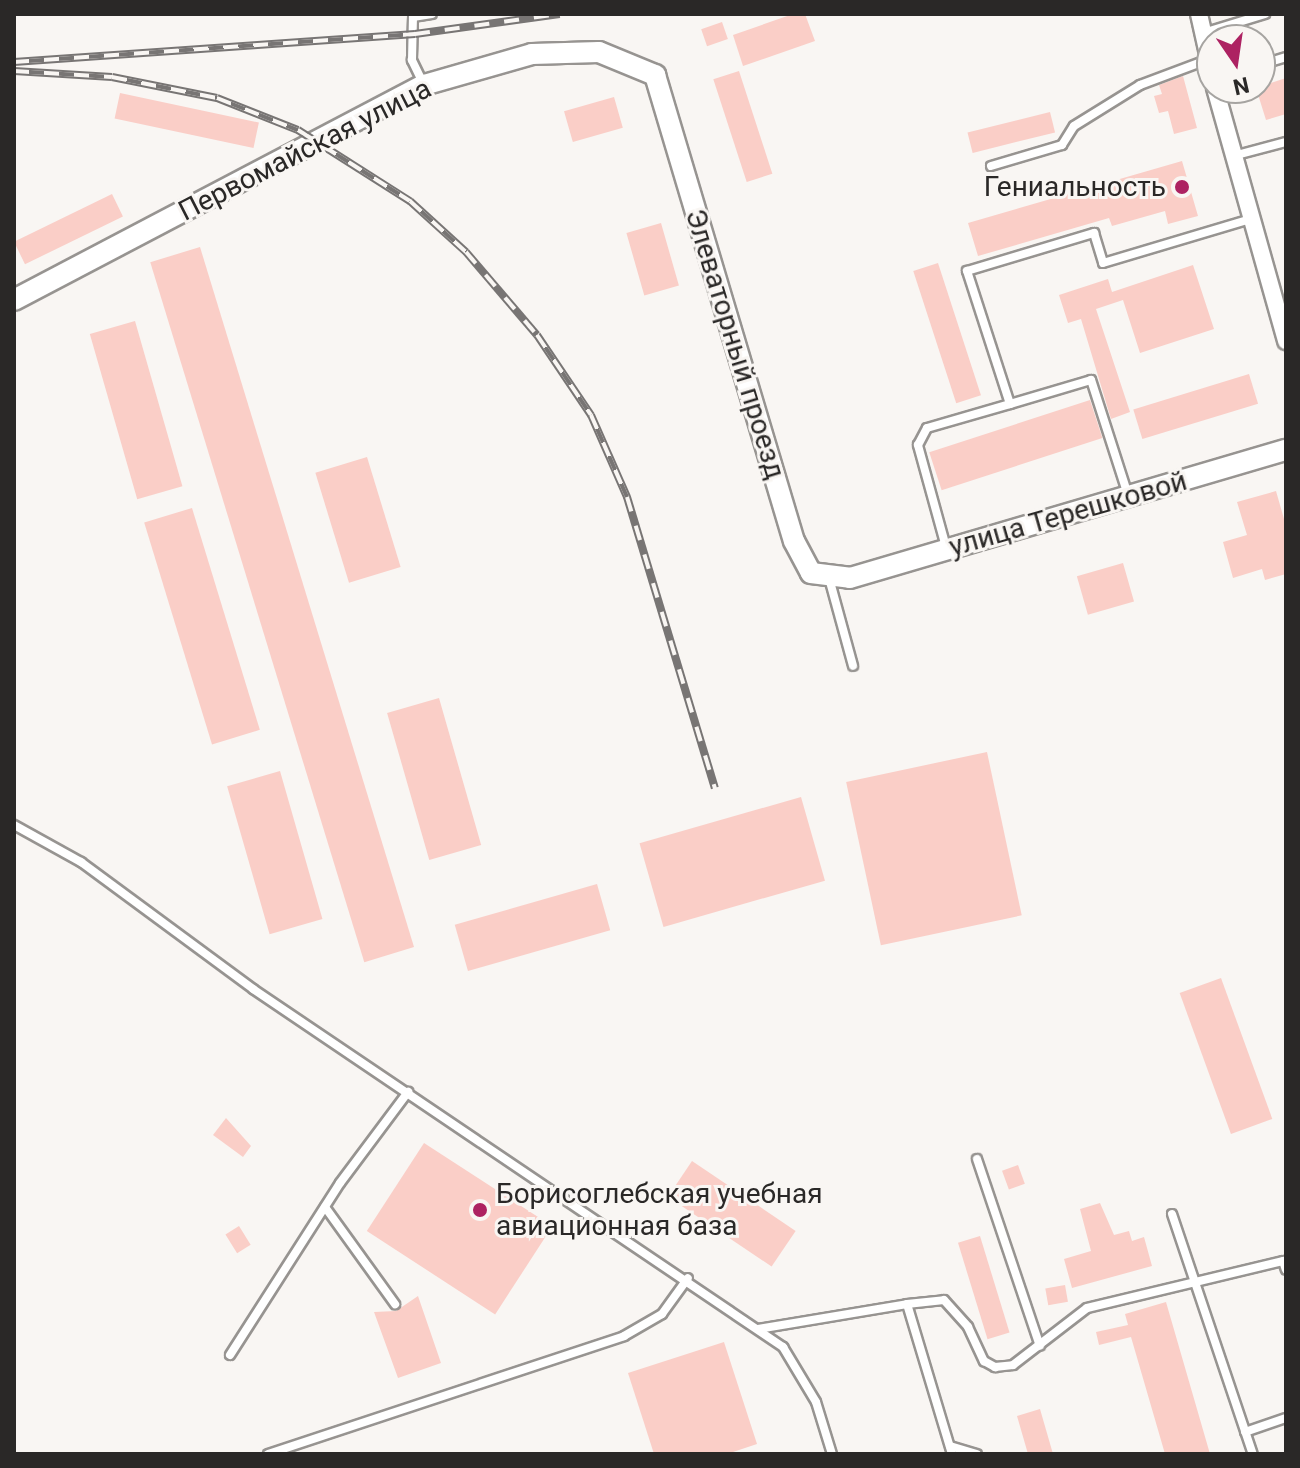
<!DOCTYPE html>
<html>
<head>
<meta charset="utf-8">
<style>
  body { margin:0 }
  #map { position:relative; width:1300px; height:1468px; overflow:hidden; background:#f9f6f3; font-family:Roboto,sans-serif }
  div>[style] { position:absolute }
  .building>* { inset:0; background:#facec7; transform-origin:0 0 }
  .roads { filter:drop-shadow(2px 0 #979491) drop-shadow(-2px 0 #979491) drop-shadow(0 2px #979491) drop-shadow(0 -2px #979491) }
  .service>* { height:8px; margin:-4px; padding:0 4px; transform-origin:4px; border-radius:4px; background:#fff }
  .minor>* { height:16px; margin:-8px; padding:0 8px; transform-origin:8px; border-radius:8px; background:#fff }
  .tertiary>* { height:20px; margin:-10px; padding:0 10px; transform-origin:10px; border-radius:10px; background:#fff }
  .rail>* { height:8px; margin-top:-4px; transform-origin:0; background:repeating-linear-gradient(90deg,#f9f6f3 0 15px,#787574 0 30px); box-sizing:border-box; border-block:2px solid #787574 }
  .dots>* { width:22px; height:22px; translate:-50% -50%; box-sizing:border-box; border:4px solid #f9f6f3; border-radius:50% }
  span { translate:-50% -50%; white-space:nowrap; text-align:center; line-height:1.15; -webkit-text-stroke:6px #f9f6f3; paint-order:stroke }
  .street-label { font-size:28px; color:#2a2827 }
  .poi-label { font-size:28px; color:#2a2827 }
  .right { translate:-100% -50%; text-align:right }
  .left { translate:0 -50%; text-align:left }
  .frame { position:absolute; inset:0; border:16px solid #2a2827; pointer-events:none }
  .north { position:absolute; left:1196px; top:24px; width:80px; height:80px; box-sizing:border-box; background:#f9f6f3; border:2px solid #a6a4a1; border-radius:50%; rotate:167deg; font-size:22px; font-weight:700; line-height:32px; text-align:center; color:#2a2827 }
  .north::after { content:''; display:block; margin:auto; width:28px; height:36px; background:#ad2262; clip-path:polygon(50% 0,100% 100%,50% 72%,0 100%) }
</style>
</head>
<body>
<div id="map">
  <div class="building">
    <div style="clip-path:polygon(793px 14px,805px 14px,815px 41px,743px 66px,733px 35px)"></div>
    <div style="left:722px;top:22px;width:18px;height:22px;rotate:71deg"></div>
    <div style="left:739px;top:71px;width:108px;height:27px;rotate:72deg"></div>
    <div style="clip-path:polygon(1183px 76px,1197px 128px,1174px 134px,1168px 111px,1159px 113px,1154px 96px,1162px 94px,1159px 85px)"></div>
    <div style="clip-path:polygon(1286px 78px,1286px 114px,1266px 120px,1256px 88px)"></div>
    <div style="left:120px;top:93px;width:142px;height:26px;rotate:12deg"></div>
    <div style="left:614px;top:97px;width:32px;height:52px;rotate:74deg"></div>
    <div style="left:1050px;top:112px;width:21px;height:85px;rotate:76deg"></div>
    <div style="clip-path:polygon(1182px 161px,1198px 216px,1168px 224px,1165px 211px,1112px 226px,1109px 218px,978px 256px,968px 223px)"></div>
    <div style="left:112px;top:194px;width:25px;height:109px;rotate:64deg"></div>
    <div style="left:661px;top:223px;width:65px;height:36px;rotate:74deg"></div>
    <div style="left:200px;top:247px;width:732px;height:52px;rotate:73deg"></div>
    <div style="left:938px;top:263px;width:139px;height:26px;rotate:72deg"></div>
    <div style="clip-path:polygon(1193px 265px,1214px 329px,1140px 353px,1123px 300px,1096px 309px,1130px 412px,1111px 419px,1081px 319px,1068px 323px,1059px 295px,1108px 279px,1112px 292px)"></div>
    <div style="left:135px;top:321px;width:172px;height:47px;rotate:74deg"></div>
    <div style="left:1249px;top:374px;width:31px;height:121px;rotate:73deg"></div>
    <div style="left:1090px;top:400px;width:40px;height:169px;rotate:72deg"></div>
    <div style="left:367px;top:457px;width:115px;height:54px;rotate:73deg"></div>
    <div style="clip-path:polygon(1276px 491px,1286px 526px,1286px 574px,1265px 580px,1262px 569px,1233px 578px,1223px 542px,1247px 535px,1237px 502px)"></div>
    <div style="left:192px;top:508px;width:232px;height:50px;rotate:73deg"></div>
    <div style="left:1123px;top:563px;width:40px;height:48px;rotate:74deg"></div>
    <div style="left:439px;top:698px;width:153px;height:54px;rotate:74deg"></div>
    <div style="left:987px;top:752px;width:167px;height:144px;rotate:78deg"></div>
    <div style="left:280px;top:771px;width:154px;height:55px;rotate:74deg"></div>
    <div style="left:801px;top:797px;width:87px;height:168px;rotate:74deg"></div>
    <div style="left:597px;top:884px;width:48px;height:148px;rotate:74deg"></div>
    <div style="left:1221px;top:978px;width:150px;height:44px;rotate:70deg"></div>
    <div style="clip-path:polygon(226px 1118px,251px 1146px,243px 1157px,213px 1135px)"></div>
    <div style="left:424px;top:1143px;width:153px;height:105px;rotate:33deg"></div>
    <div style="left:692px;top:1161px;width:125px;height:43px;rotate:34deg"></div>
    <div style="left:1018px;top:1165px;width:20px;height:17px;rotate:70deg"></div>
    <div style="clip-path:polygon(1100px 1203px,1114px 1235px,1129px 1231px,1132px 1241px,1144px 1237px,1152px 1266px,1072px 1288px,1064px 1259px,1091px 1251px,1080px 1209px)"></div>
    <div style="left:239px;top:1226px;width:22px;height:16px;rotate:58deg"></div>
    <div style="left:980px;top:1236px;width:101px;height:23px;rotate:73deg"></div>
    <div style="left:1065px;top:1285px;width:17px;height:20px;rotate:80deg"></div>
    <div style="clip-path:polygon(418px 1296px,441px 1363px,398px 1378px,374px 1312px,396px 1311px)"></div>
    <div style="clip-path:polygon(1166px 1302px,1210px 1454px,1165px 1454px,1131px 1337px,1099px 1345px,1096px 1332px,1128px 1325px,1125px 1314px)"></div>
    <div style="clip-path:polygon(724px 1342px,757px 1444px,727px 1454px,654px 1454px,628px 1373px)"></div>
    <div style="clip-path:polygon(1040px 1409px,1053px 1454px,1028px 1454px,1017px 1416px)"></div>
  </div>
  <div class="roads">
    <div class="service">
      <div style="left:1203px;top:33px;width:65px;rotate:-17deg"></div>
      <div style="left:1260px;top:65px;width:27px;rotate:-17deg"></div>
      <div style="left:424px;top:85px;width:28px;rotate:-116deg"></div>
      <div style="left:412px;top:60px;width:43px;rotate:-88.7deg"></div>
      <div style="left:413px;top:17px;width:19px;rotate:-9deg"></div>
      <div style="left:1233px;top:156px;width:55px;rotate:-14.8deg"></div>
      <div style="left:991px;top:166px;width:74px;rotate:-16.5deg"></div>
      <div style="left:1062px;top:145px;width:22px;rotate:-58deg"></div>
      <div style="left:1074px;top:126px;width:78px;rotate:-31.8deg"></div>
      <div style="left:1140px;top:85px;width:74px;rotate:-20.6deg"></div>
      <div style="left:1128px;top:495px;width:121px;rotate:-107.8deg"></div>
      <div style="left:1091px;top:380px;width:84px;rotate:163.5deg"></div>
      <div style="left:1010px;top:404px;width:140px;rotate:-107.9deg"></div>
      <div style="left:967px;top:271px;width:133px;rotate:-16.7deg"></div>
      <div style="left:1094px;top:233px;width:31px;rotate:73deg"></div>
      <div style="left:1103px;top:263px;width:154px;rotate:-16.6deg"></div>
      <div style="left:946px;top:547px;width:106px;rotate:-105.4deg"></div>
      <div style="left:918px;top:445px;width:19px;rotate:-62deg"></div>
      <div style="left:927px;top:428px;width:86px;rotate:-16.1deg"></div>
      <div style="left:829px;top:578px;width:91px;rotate:74.7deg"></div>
      <div style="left:14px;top:825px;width:77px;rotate:28.9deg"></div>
      <div style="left:81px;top:862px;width:214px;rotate:36.4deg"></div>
      <div style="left:253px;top:989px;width:640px;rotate:34.04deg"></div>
      <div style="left:783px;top:1347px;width:64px;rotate:59deg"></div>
      <div style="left:816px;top:1402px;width:54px;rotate:72.9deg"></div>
      <div style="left:977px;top:1159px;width:197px;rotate:71.4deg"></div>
      <div style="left:325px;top:1207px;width:120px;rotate:54.2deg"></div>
      <div style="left:1172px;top:1214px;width:253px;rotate:71.4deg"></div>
      <div style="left:907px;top:1304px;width:37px;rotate:-6deg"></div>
      <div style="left:944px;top:1300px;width:36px;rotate:48deg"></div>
      <div style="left:968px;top:1327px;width:38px;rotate:65deg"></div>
      <div style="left:984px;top:1361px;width:13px;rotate:29deg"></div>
      <div style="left:995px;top:1367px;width:18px;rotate:-6deg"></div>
      <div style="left:1013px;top:1365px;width:93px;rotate:-37.6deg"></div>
      <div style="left:1087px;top:1308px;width:202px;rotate:-13.5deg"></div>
      <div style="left:1283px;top:1261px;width:9px;rotate:72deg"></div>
      <div style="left:758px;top:1329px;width:151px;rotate:-9.5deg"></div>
      <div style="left:907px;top:1304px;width:157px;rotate:73.3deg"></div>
      <div style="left:230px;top:1355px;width:204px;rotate:-57.4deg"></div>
      <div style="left:340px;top:1183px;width:114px;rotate:-53.2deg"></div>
      <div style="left:1245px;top:1432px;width:43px;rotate:-18.9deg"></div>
      <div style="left:950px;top:1446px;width:28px;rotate:17deg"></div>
      <div style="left:268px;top:1454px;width:375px;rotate:-18.3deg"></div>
      <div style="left:624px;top:1336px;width:44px;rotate:-30.1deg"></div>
      <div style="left:662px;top:1314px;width:44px;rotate:-54.2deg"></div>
    </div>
    <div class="minor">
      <div style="left:1199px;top:14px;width:59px;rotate:77.4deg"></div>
      <div style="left:1215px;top:88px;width:263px;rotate:74.3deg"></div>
    </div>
    <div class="tertiary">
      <div style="left:14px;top:300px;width:463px;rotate:-27.7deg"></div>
      <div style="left:424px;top:85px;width:112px;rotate:-16deg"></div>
      <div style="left:532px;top:54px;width:67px;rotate:-1.7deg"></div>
      <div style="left:599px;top:52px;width:61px;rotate:22.3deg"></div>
      <div style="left:655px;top:75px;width:486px;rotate:73.4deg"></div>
      <div style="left:794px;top:541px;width:36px;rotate:62deg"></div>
      <div style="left:811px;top:573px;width:39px;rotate:7deg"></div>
      <div style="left:850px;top:578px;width:454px;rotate:-16.4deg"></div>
    </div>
  </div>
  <div class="rail">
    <div style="left:14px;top:62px;width:402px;rotate:-4deg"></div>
    <div style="left:415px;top:34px;width:146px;rotate:-7.9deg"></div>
    <div style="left:14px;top:71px;width:98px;rotate:3.5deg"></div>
    <div style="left:112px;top:77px;width:107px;rotate:11.3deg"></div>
    <div style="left:217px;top:98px;width:87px;rotate:21.6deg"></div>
    <div style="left:298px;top:130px;width:133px;rotate:32.4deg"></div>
    <div style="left:410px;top:201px;width:76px;rotate:42.3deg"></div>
    <div style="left:466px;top:252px;width:109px;rotate:49.5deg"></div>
    <div style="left:537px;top:335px;width:97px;rotate:56deg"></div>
    <div style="left:591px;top:415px;width:90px;rotate:66.3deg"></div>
    <div style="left:627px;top:497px;width:304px;rotate:73.2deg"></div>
  </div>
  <div class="dots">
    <div style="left:1182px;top:187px;background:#ad2262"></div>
    <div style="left:480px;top:1210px;background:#ad2262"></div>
  </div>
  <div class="street-label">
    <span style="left:305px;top:150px;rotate:-27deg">Первомайская улица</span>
    <span style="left:735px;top:344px;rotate:73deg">Элеваторный проезд</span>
    <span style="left:1068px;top:514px;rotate:-16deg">улица Терешковой</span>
  </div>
  <div class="poi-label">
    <span class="right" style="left:1166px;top:187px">Гениальность</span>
    <span class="left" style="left:496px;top:1210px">Борисоглебская учебная<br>авиационная база</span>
  </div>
  <div class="frame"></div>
  <div class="north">N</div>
</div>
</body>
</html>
